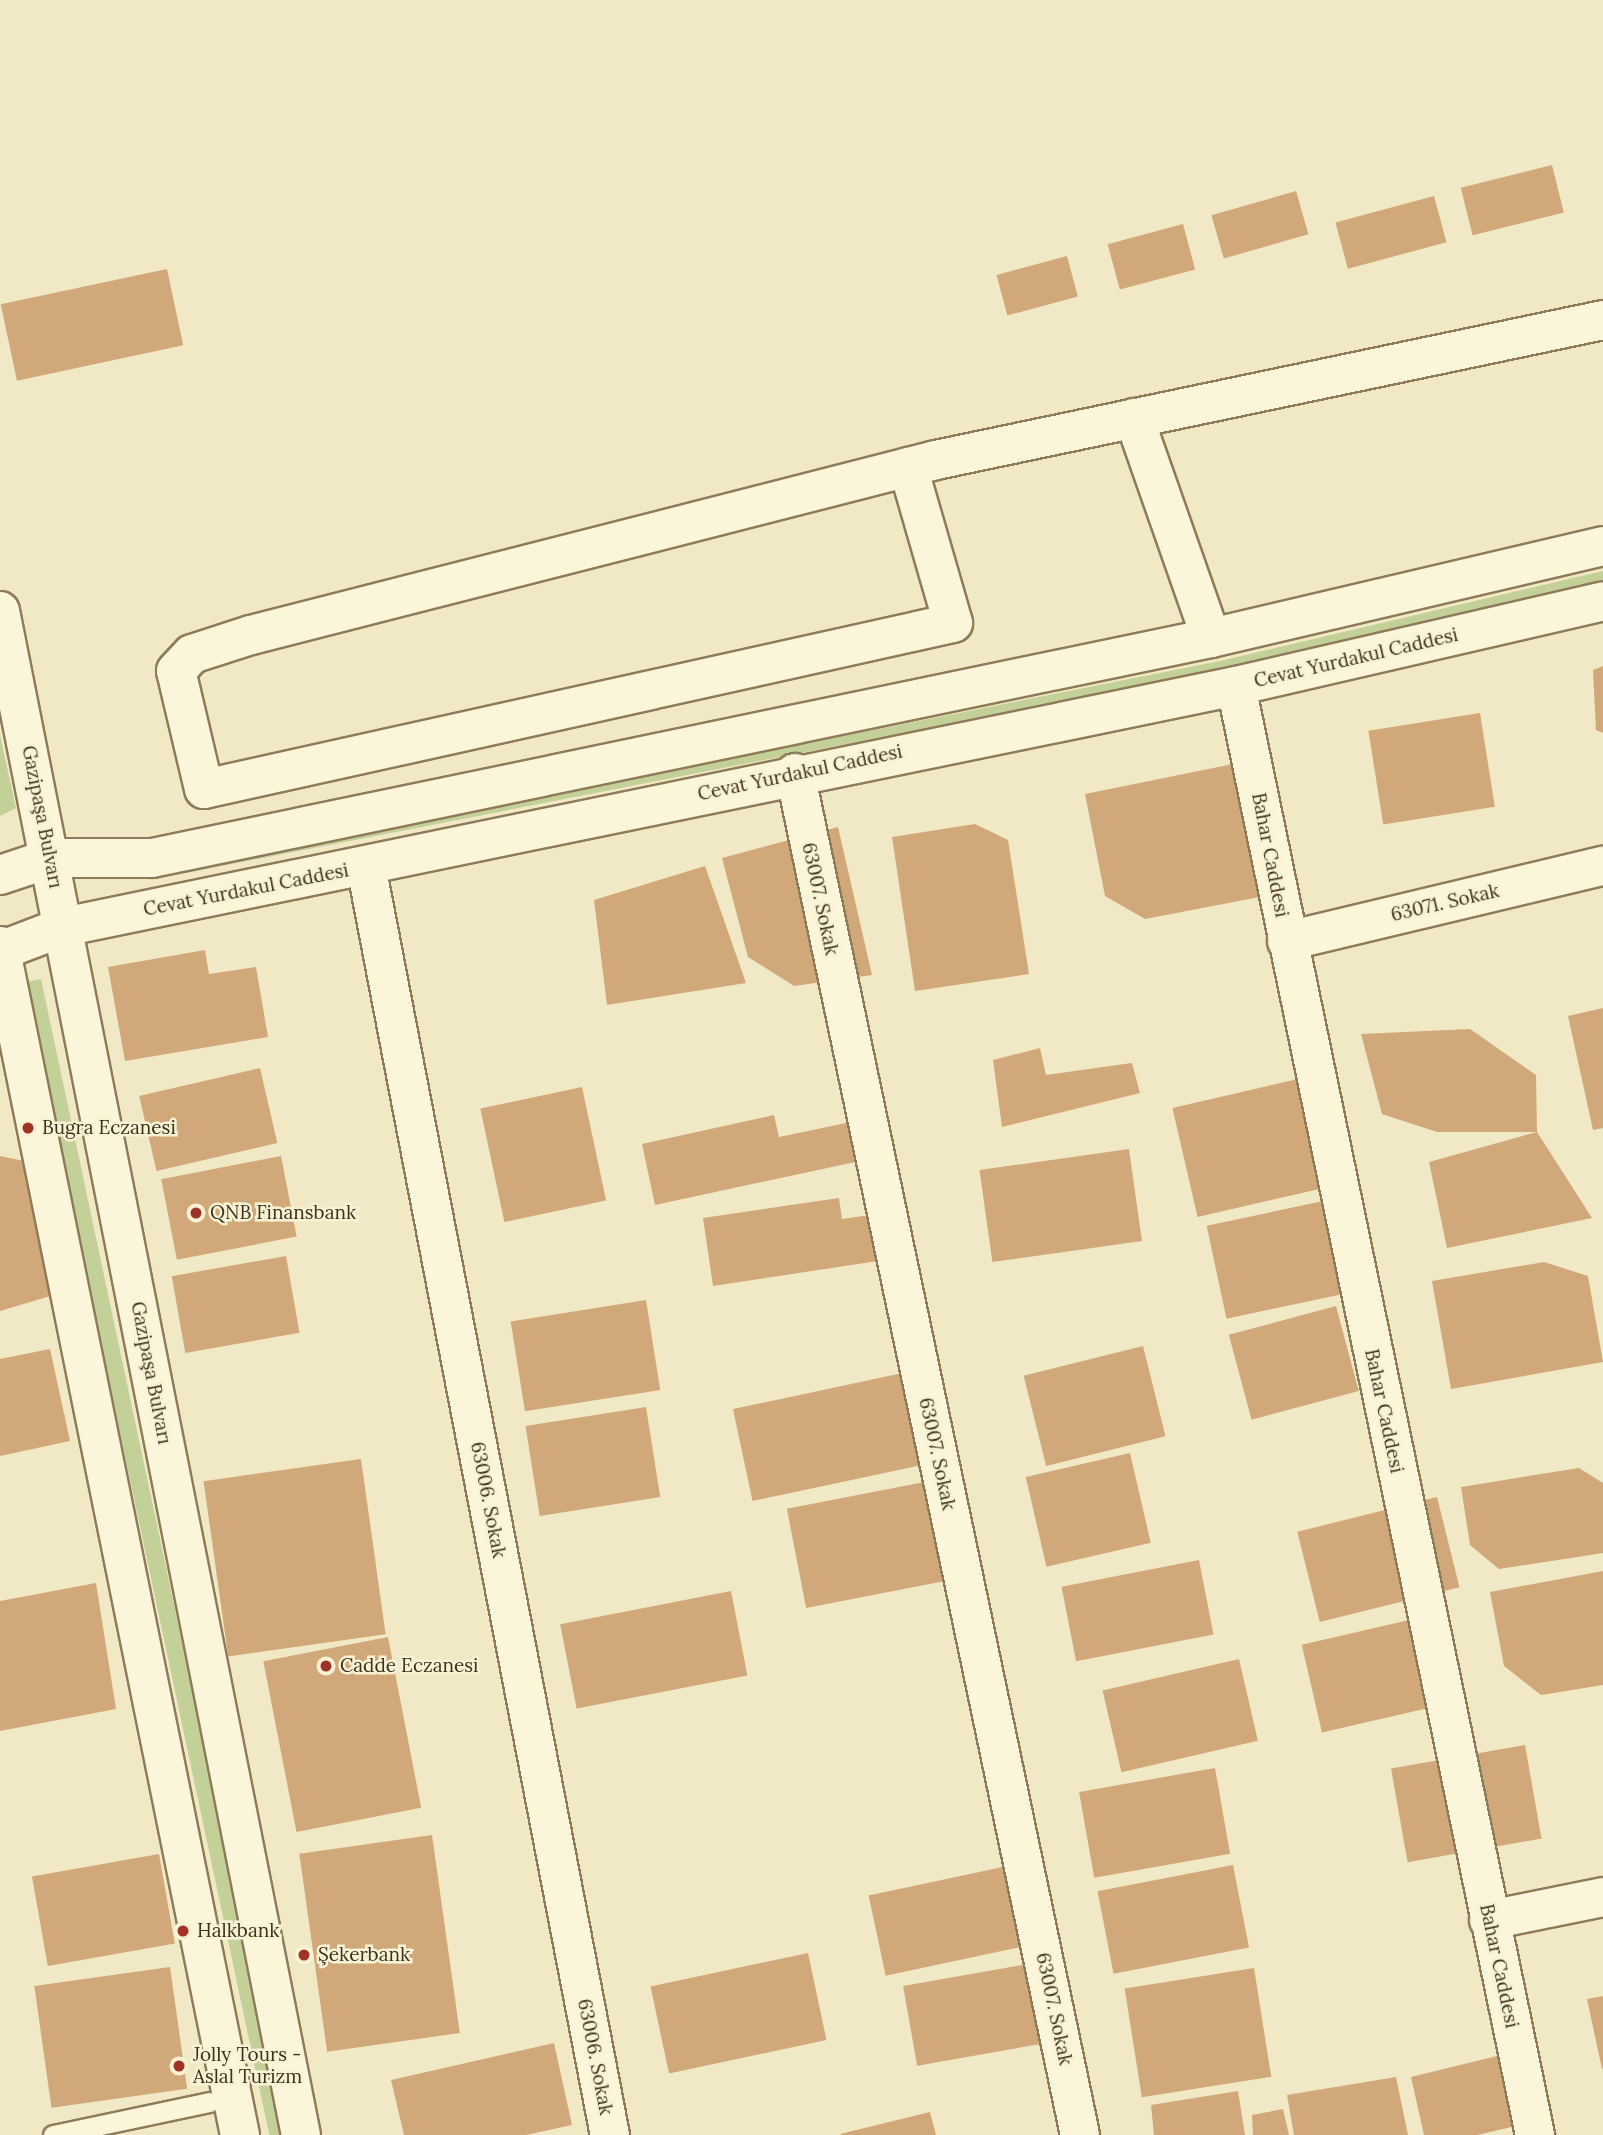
<!DOCTYPE html>
<html>
<head>
<meta charset="utf-8">
<style>
  body { margin:0 }
  #map { position:relative; width:1603px; height:2135px; overflow:hidden; background:#f1e9c5; font-family:Lora,serif }
  div>[style] { position:absolute }
  .green>* { inset:0; background:#c3d098; transform-origin:0 0 }
  .building>* { inset:0; background:#d1a879; transform-origin:0 0 }
  .roads { filter:drop-shadow(2px 0 #8e7b5a) drop-shadow(-2px 0 #8e7b5a) drop-shadow(0 2px #8e7b5a) drop-shadow(0 -2px #8e7b5a) }
  .service>* { height:19px; margin:-9.5px; padding:0 9.5px; transform-origin:9.5px; border-radius:9.5px; background:#fbf5d9 }
  .minor>* { height:38px; margin:-19px; padding:0 19px; transform-origin:19px; border-radius:19px; background:#fbf5d9 }
  .tertiary>* { height:38px; margin:-19px; padding:0 19px; transform-origin:19px; border-radius:19px; background:#fbf5d9 }
  .secondary>* { height:38px; margin:-19px; padding:0 19px; transform-origin:19px; border-radius:19px; background:#fbf5d9 }
  .dots>* { width:19px; height:19px; translate:-50% -50%; box-sizing:border-box; border:4px solid #f8f2d5; border-radius:50% }
  span { translate:-50% -50%; white-space:nowrap; text-align:center; line-height:1.15; -webkit-text-stroke:5px #f8f2d5; paint-order:stroke }
  .street-label { font-size:19px; color:#3d311e }
  .poi-label { font-size:19px; color:#3d311e }
  .left { translate:0 -50%; text-align:left }
</style>
</head>
<body>
<div id="map">
  <div class="green">
    <div style="clip-path:polygon(1603px 571px,1603px 580px,1225px 670px,150px 880px,149px 874px,1220px 661px)"></div>
    <div style="clip-path:polygon(0 735px,16px 808px,0 816px)"></div>
    <div style="left:41px;top:979px;width:1180px;height:17px;rotate:78deg"></div>
  </div>
  <div class="building">
    <div style="left:1552px;top:165px;width:49px;height:94px;rotate:76deg"></div>
    <div style="left:1296px;top:191px;width:45px;height:88px;rotate:74deg"></div>
    <div style="left:1434px;top:196px;width:48px;height:102px;rotate:75deg"></div>
    <div style="left:1183px;top:224px;width:47px;height:78px;rotate:75deg"></div>
    <div style="left:1067px;top:256px;width:42px;height:73px;rotate:75deg"></div>
    <div style="left:167px;top:269px;width:78px;height:170px;rotate:78deg"></div>
    <div style="clip-path:polygon(1603px 666px,1603px 733px,1596px 730px,1593px 670px)"></div>
    <div style="left:1480px;top:713px;width:95px;height:113px;rotate:81deg"></div>
    <div style="clip-path:polygon(1238px 763px,1270px 895px,1145px 919px,1105px 896px,1085px 794px)"></div>
    <div style="clip-path:polygon(975px 824px,1008px 840px,1029px 974px,915px 991px,892px 837px)"></div>
    <div style="clip-path:polygon(838px 827px,872px 975px,794px 986px,748px 957px,722px 858px)"></div>
    <div style="clip-path:polygon(705px 866px,746px 983px,607px 1005px,594px 900px)"></div>
    <div style="clip-path:polygon(205px 950px,209px 974px,256px 967px,268px 1037px,125px 1061px,108px 967px)"></div>
    <div style="clip-path:polygon(1603px 1008px,1603px 1128px,1593px 1130px,1568px 1016px)"></div>
    <div style="clip-path:polygon(1470px 1029px,1536px 1075px,1537px 1132px,1437px 1132px,1382px 1114px,1361px 1034px)"></div>
    <div style="clip-path:polygon(1040px 1048px,1046px 1075px,1132px 1063px,1140px 1093px,1002px 1127px,993px 1060px)"></div>
    <div style="left:260px;top:1068px;width:77px;height:124px;rotate:77deg"></div>
    <div style="left:1302px;top:1078px;width:112px;height:133px;rotate:77deg"></div>
    <div style="left:582px;top:1087px;width:116px;height:104px;rotate:78deg"></div>
    <div style="clip-path:polygon(774px 1115px,779px 1137px,851px 1122px,860px 1161px,655px 1205px,642px 1144px)"></div>
    <div style="clip-path:polygon(1537px 1132px,1592px 1218px,1447px 1248px,1429px 1162px)"></div>
    <div style="left:1129px;top:1149px;width:93px;height:151px;rotate:82deg"></div>
    <div style="clip-path:polygon(0 1156px,24px 1161px,64px 1292px,0 1311px)"></div>
    <div style="left:281px;top:1156px;width:82px;height:122px;rotate:79deg"></div>
    <div style="clip-path:polygon(839px 1198px,842px 1219px,884px 1213px,891px 1259px,713px 1286px,703px 1218px)"></div>
    <div style="left:1328px;top:1200px;width:95px;height:124px;rotate:78deg"></div>
    <div style="left:286px;top:1256px;width:78px;height:116px;rotate:80deg"></div>
    <div style="clip-path:polygon(1544px 1262px,1588px 1276px,1603px 1362px,1451px 1389px,1432px 1281px)"></div>
    <div style="left:646px;top:1300px;width:91px;height:137px;rotate:81deg"></div>
    <div style="left:1336px;top:1306px;width:88px;height:111px;rotate:75deg"></div>
    <div style="left:1143px;top:1346px;width:93px;height:123px;rotate:76deg"></div>
    <div style="clip-path:polygon(50px 1349px,70px 1441px,0 1456px,0 1359px)"></div>
    <div style="left:912px;top:1371px;width:94px;height:183px;rotate:78deg"></div>
    <div style="left:646px;top:1407px;width:91px;height:122px;rotate:81deg"></div>
    <div style="left:1130px;top:1453px;width:92px;height:107px;rotate:77deg"></div>
    <div style="left:361px;top:1459px;width:177px;height:159px;rotate:82deg"></div>
    <div style="clip-path:polygon(1579px 1468px,1603px 1483px,1603px 1553px,1499px 1569px,1470px 1545px,1461px 1487px)"></div>
    <div style="left:940px;top:1479px;width:101px;height:156px;rotate:79deg"></div>
    <div style="left:1437px;top:1497px;width:93px;height:144px;rotate:76deg"></div>
    <div style="left:1199px;top:1560px;width:76px;height:140px;rotate:79deg"></div>
    <div style="clip-path:polygon(1603px 1571px,1603px 1685px,1541px 1695px,1504px 1666px,1490px 1592px)"></div>
    <div style="clip-path:polygon(96px 1583px,116px 1709px,0 1731px,0 1601px)"></div>
    <div style="left:731px;top:1591px;width:86px;height:174px;rotate:79deg"></div>
    <div style="left:1444px;top:1612px;width:90px;height:146px;rotate:77deg"></div>
    <div style="left:388px;top:1637px;width:174px;height:127px;rotate:79deg"></div>
    <div style="left:1239px;top:1659px;width:84px;height:140px;rotate:77deg"></div>
    <div style="left:1525px;top:1745px;width:95px;height:136px;rotate:80deg"></div>
    <div style="left:1215px;top:1768px;width:87px;height:138px;rotate:80deg"></div>
    <div style="left:432px;top:1835px;width:200px;height:134px;rotate:82deg"></div>
    <div style="left:159px;top:1854px;width:91px;height:129px;rotate:80deg"></div>
    <div style="left:1031px;top:1861px;width:82px;height:166px;rotate:78deg"></div>
    <div style="left:1233px;top:1865px;width:84px;height:138px;rotate:79deg"></div>
    <div style="left:808px;top:1953px;width:89px;height:161px;rotate:78deg"></div>
    <div style="left:1039px;top:1962px;width:81px;height:138px;rotate:80deg"></div>
    <div style="left:170px;top:1967px;width:123px;height:137px;rotate:82deg"></div>
    <div style="left:1254px;top:1968px;width:110px;height:131px;rotate:81deg"></div>
    <div style="clip-path:polygon(1603px 1996px,1603px 2068px,1602px 2069px,1587px 1999px)"></div>
    <div style="clip-path:polygon(554px 2043px,572px 2125px,526px 2135px,404px 2135px,391px 2080px)"></div>
    <div style="clip-path:polygon(1501px 2055px,1516px 2126px,1477px 2135px,1424px 2135px,1411px 2077px)"></div>
    <div style="clip-path:polygon(1396px 2077px,1408px 2135px,1294px 2135px,1287px 2095px)"></div>
    <div style="clip-path:polygon(1238px 2091px,1245px 2135px,1154px 2135px,1151px 2105px)"></div>
    <div style="clip-path:polygon(1283px 2109px,1289px 2135px,1253px 2135px,1252px 2115px)"></div>
    <div style="clip-path:polygon(930px 2112px,936px 2135px,841px 2135px,840px 2134px)"></div>
  </div>
  <div class="roads">
    <div class="service">
      <div style="left:53px;top:2135px;width:160px;rotate:-11.9deg"></div>
    </div>
    <div class="minor">
      <div style="left:1134px;top:418px;width:233px;rotate:70.7deg"></div>
      <div style="left:908px;top:467px;width:162px;rotate:73.9deg"></div>
      <div style="left:953px;top:623px;width:767px;rotate:167.5deg"></div>
      <div style="left:204px;top:789px;width:121px;rotate:-103.3deg"></div>
      <div style="left:176px;top:671px;width:23px;rotate:-47deg"></div>
      <div style="left:192px;top:654px;width:62px;rotate:-17.9deg"></div>
      <div style="left:251px;top:635px;width:707px;rotate:-14.33deg"></div>
      <div style="left:936px;top:460px;width:682px;rotate:-11.85deg"></div>
      <div style="left:795px;top:773px;width:1391px;rotate:78.18deg"></div>
      <div style="left:366px;top:866px;width:1292px;rotate:79.12deg"></div>
      <div style="left:1287px;top:941px;width:325px;rotate:-13.4deg"></div>
      <div style="left:1489px;top:1920px;width:116px;rotate:-11.4deg"></div>
    </div>
    <div class="tertiary">
      <div style="left:1236px;top:686px;width:1480px;rotate:78.34deg"></div>
    </div>
    <div class="secondary">
      <div style="left:0;top:611px;width:1553px;rotate:78.83deg"></div>
      <div style="left:0;top:875px;width:54px;rotate:-18.4deg"></div>
      <div style="left:51px;top:858px;width:101px"></div>
      <div style="left:152px;top:858px;width:1082px;rotate:-11.74deg"></div>
      <div style="left:1211px;top:638px;width:403px;rotate:-13.2deg"></div>
      <div style="left:0;top:946px;width:1213px;rotate:78.59deg"></div>
      <div style="left:0;top:951px;width:67px;rotate:-20.9deg"></div>
      <div style="left:63px;top:927px;width:1198px;rotate:-11.61deg"></div>
      <div style="left:1236px;top:686px;width:377px;rotate:-13deg"></div>
    </div>
  </div>
  <div class="dots">
    <div style="left:28px;top:1128px;background:#a03326"></div>
    <div style="left:196px;top:1213px;background:#a03326"></div>
    <div style="left:326px;top:1666px;background:#a03326"></div>
    <div style="left:183px;top:1931px;background:#a03326"></div>
    <div style="left:304px;top:1955px;background:#a03326"></div>
    <div style="left:179px;top:2066px;background:#a03326"></div>
  </div>
  <div class="street-label">
    <span style="left:1356px;top:658px;rotate:-13deg">Cevat Yurdakul Caddesi</span>
    <span style="left:800px;top:773px;rotate:-12deg">Cevat Yurdakul Caddesi</span>
    <span style="left:42px;top:817px;rotate:79deg">Gazipaşa Bulvarı</span>
    <span style="left:1270px;top:855px;rotate:79deg">Bahar Caddesi</span>
    <span style="left:246px;top:890px;rotate:-11deg">Cevat Yurdakul Caddesi</span>
    <span style="left:820px;top:899px;rotate:78deg">63007. Sokak</span>
    <span style="left:1445px;top:903px;rotate:-13deg">63071. Sokak</span>
    <span style="left:151px;top:1373px;rotate:79deg">Gazipaşa Bulvarı</span>
    <span style="left:1384px;top:1411px;rotate:78deg">Bahar Caddesi</span>
    <span style="left:937px;top:1454px;rotate:78deg">63007. Sokak</span>
    <span style="left:488px;top:1500px;rotate:79deg">63006. Sokak</span>
    <span style="left:1499px;top:1966px;rotate:78deg">Bahar Caddesi</span>
    <span style="left:1054px;top:2009px;rotate:78deg">63007. Sokak</span>
    <span style="left:595px;top:2057px;rotate:79deg">63006. Sokak</span>
  </div>
  <div class="poi-label">
    <span class="left" style="left:42px;top:1128px">Bugra Eczanesi</span>
    <span class="left" style="left:210px;top:1213px">QNB Finansbank</span>
    <span class="left" style="left:340px;top:1666px">Cadde Eczanesi</span>
    <span class="left" style="left:197px;top:1931px">Halkbank</span>
    <span class="left" style="left:318px;top:1955px">Şekerbank</span>
    <span class="left" style="left:193px;top:2066px">Jolly Tours -<br>Aslal Turizm</span>
  </div>
</div>
</body>
</html>
